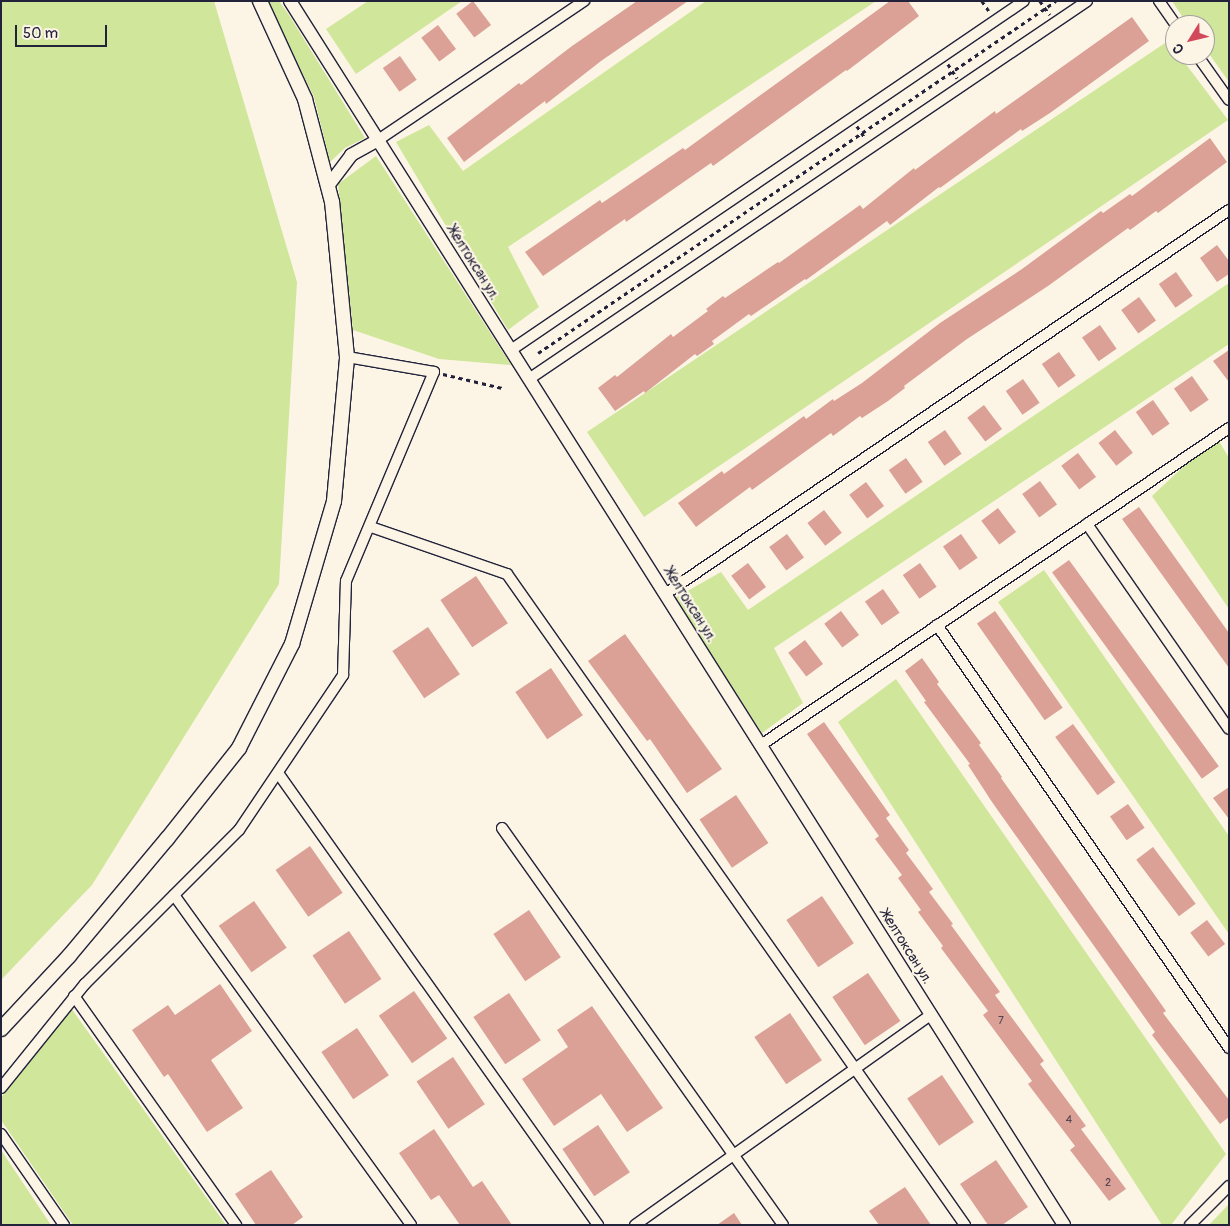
<!DOCTYPE html>
<html>
<head>
<meta charset="utf-8">
<style>
  body { margin:0 }
  #map { position:relative; width:1230px; height:1226px; overflow:hidden; background:#fcf5e5; font-family:Pangolin,sans-serif }
  div>[style] { position:absolute }
  .green>* { inset:0; background:#cfe69b }
  .building>* { inset:0; background:#dba197; transform-origin:0 0 }
  .path>* { height:2.5px; margin-top:-1.25px; transform-origin:0; background:repeating-linear-gradient(90deg,#22223b 0 4px,transparent 0 8px) }
  .roads { filter:drop-shadow(1px 0 #22223b) drop-shadow(-1px 0 #22223b) drop-shadow(0 1px #22223b) drop-shadow(0 -1px #22223b) }
  .minor>* { height:10px; margin:-5px; padding:0 5px; transform-origin:5px; border-radius:5px; background:#fcf5e5 }
  .tertiary>* { height:12px; margin:-6px; padding:0 6px; transform-origin:6px; border-radius:6px; background:#fcf5e5 }
  .secondary>* { height:14px; margin:-7px; padding:0 7px; transform-origin:7px; border-radius:7px; background:#fcf5e5 }
  span { translate:-50% -50%; white-space:nowrap; text-align:center; line-height:1.15; -webkit-text-stroke:4.5px #fcf5e5; paint-order:stroke }
  .number-label { font-size:11px; color:#504252 }
  .number-label span { -webkit-text-stroke-width:0 }
  .street-label { font-size:14px; color:#22223b }
  .frame { position:absolute; inset:0; border:2px solid #22223b; pointer-events:none }
  .north { position:absolute; left:1165px; top:15px; width:50px; height:50px; box-sizing:border-box; background:#fcf5e5; border:1px solid #a5a1a1; border-radius:50%; rotate:234deg; font-size:14px; font-weight:700; line-height:20px; text-align:center; color:#22223b }
  .north::after { content:''; display:block; margin:auto; width:18px; height:22px; background:#d1495b; clip-path:polygon(50% 0,100% 100%,50% 72%,0 100%) }
  .scale { position:absolute; left:15px; top:25px; width:92px; height:22px; box-sizing:border-box; border:2px solid #22223b; border-top:0; padding-left:6px; font-size:15px; line-height:18px; white-space:nowrap; color:#22223b; -webkit-text-stroke:4px #fcf5e5; paint-order:stroke }
</style>
</head>
<body>
<div id="map">
  <div class="green">
    <div style="clip-path:polygon(1px 1px,214px 1px,297px 282px,279px 584px,92px 885px,1px 980px)"></div>
    <div style="clip-path:polygon(267px 1px,279px 1px,289px 15px,365px 138px,345px 148px,330px 162px,314px 97px)"></div>
    <div style="clip-path:polygon(368px 1px,462px 1px,356px 74px,326px 29px)"></div>
    <div style="clip-path:polygon(706px 1px,876px 1px,508px 247px,539px 307px,508px 330px,396px 142px,429px 125px,463px 171px)"></div>
    <div style="clip-path:polygon(1172px 1px,1229px 1px,1229px 82px,1205px 48px,1205px 25px,1188px 25px)"></div>
    <div style="clip-path:polygon(1168px 41px,1175px 50px,1175px 55px,1179px 55px,1228px 120px,644px 517px,587px 432px)"></div>
    <div style="clip-path:polygon(376px 156px,511px 365px,439px 359px,353px 330px,338px 184px)"></div>
    <div style="clip-path:polygon(1229px 283px,1229px 344px,774px 648px,803px 703px,762px 733px,675px 598px,721px 572px,748px 610px)"></div>
    <div style="clip-path:polygon(1216px 436px,1229px 458px,1229px 609px,1152px 496px)"></div>
    <div style="clip-path:polygon(1044px 570px,1229px 836px,1229px 934px,998px 602px)"></div>
    <div style="clip-path:polygon(896px 679px,1226px 1154px,1171px 1225px,1162px 1225px,838px 722px)"></div>
    <div style="clip-path:polygon(71px 1008px,226px 1225px,73px 1225px,1px 1120px,1px 1098px)"></div>
    <div style="clip-path:polygon(1px 1150px,51px 1225px,1px 1225px)"></div>
    <div style="clip-path:polygon(1229px 1204px,1229px 1225px,1209px 1225px)"></div>
  </div>
  <div class="building">
    <div style="left:473px;top:1px;width:30px;height:21px;rotate:53deg"></div>
    <div style="clip-path:polygon(637px 1px,688px 1px,601px 61px,546px 104px,545px 101px,464px 162px,447px 138px,519px 83px,521px 85px,572px 46px)"></div>
    <div style="clip-path:polygon(890px 1px,908px 1px,919px 16px,847px 71px,846px 70px,713px 166px,711px 163px,626px 222px,625px 219px,543px 276px,525px 252px,600px 200px,602px 203px,683px 148px,685px 150px)"></div>
    <div style="clip-path:polygon(1132px 17px,1149px 41px,1050px 113px,1022px 131px,1021px 129px,940px 188px,939px 187px,890px 225px,887px 221px,806px 280px,805px 279px,751px 316px,749px 314px,712px 341px,714px 344px,697px 356px,695px 354px,645px 393px,644px 391px,615px 411px,598px 388px,615px 375px,617px 377px,671px 334px,673px 337px,708px 311px,706px 309px,723px 296px,725px 298px,778px 262px,779px 263px,860px 205px,863px 209px,914px 168px,915px 170px,995px 111px,996px 114px)"></div>
    <div style="left:438px;top:25px;width:30px;height:21px;rotate:53deg"></div>
    <div style="left:400px;top:56px;width:29px;height:21px;rotate:55deg"></div>
    <div style="clip-path:polygon(1210px 138px,1227px 162px,1158px 213px,1156px 211px,1130px 230px,1128px 228px,1048px 286px,967px 339px,904px 386px,905px 388px,888px 401px,862px 418px,860px 416px,833px 436px,831px 433px,752px 490px,750px 487px,696px 527px,678px 503px,722px 471px,724px 474px,804px 416px,806px 419px,833px 399px,834px 401px,862px 383px,940px 323px,1022px 269px,1101px 211px,1103px 213px,1130px 194px,1132px 196px)"></div>
    <div style="clip-path:polygon(1217px 245px,1229px 261px,1229px 274px,1217px 282px,1200px 258px)"></div>
    <div style="left:1176px;top:272px;width:29px;height:21px;rotate:55deg"></div>
    <div style="left:1139px;top:297px;width:29px;height:22px;rotate:54deg"></div>
    <div style="left:1100px;top:325px;width:29px;height:22px;rotate:55deg"></div>
    <div style="clip-path:polygon(1229px 350px,1229px 382px,1213px 361px)"></div>
    <div style="left:1059px;top:352px;width:29px;height:21px;rotate:55deg"></div>
    <div style="left:1192px;top:376px;width:29px;height:22px;rotate:55deg"></div>
    <div style="left:1023px;top:379px;width:29px;height:21px;rotate:55deg"></div>
    <div style="left:1153px;top:400px;width:29px;height:21px;rotate:55deg"></div>
    <div style="left:984px;top:405px;width:30px;height:21px;rotate:53deg"></div>
    <div style="left:945px;top:430px;width:29px;height:21px;rotate:55deg"></div>
    <div style="left:1115px;top:430px;width:29px;height:21px;rotate:52deg"></div>
    <div style="left:1078px;top:453px;width:30px;height:21px;rotate:53deg"></div>
    <div style="left:906px;top:458px;width:29px;height:21px;rotate:55deg"></div>
    <div style="left:1040px;top:481px;width:29px;height:22px;rotate:54deg"></div>
    <div style="left:866px;top:482px;width:30px;height:21px;rotate:53deg"></div>
    <div style="clip-path:polygon(1139px 507px,1229px 633px,1229px 668px,1122px 519px)"></div>
    <div style="left:998px;top:508px;width:30px;height:21px;rotate:53deg"></div>
    <div style="left:824px;top:510px;width:29px;height:21px;rotate:52deg"></div>
    <div style="left:787px;top:534px;width:29px;height:22px;rotate:54deg"></div>
    <div style="left:961px;top:534px;width:29px;height:22px;rotate:55deg"></div>
    <div style="left:1069px;top:560px;width:255px;height:21px;rotate:54deg"></div>
    <div style="left:748px;top:563px;width:30px;height:21px;rotate:53deg"></div>
    <div style="left:920px;top:563px;width:29px;height:21px;rotate:55deg"></div>
    <div style="left:476px;top:576px;width:57px;height:43px;rotate:56deg"></div>
    <div style="left:883px;top:589px;width:29px;height:22px;rotate:55deg"></div>
    <div style="left:841px;top:611px;width:30px;height:21px;rotate:53deg"></div>
    <div style="left:995px;top:611px;width:118px;height:22px;rotate:55deg"></div>
    <div style="left:428px;top:627px;width:57px;height:43px;rotate:56deg"></div>
    <div style="clip-path:polygon(625px 634px,722px 769px,687px 793px,650px 739px,647px 741px,588px 661px)"></div>
    <div style="left:805px;top:640px;width:30px;height:21px;rotate:53deg"></div>
    <div style="clip-path:polygon(922px 658px,939px 682px,937px 684px,981px 743px,979px 745px,1002px 777px,1001px 778px,1166px 1011px,1163px 1013px,1229px 1100px,1229px 1117px,1220px 1124px,1152px 1035px,1155px 1032px,992px 802px,968px 765px,970px 764px,924px 702px,926px 701px,905px 671px)"></div>
    <div style="left:551px;top:668px;width:57px;height:43px;rotate:56deg"></div>
    <div style="clip-path:polygon(824px 722px,890px 815px,886px 818px,909px 850px,906px 853px,933px 889px,929px 892px,953px 924px,951px 925px,1000px 992px,995px 995px,1044px 1061px,1040px 1064px,1086px 1126px,1081px 1129px,1126px 1189px,1109px 1201px,1070px 1150px,1075px 1146px,1028px 1084px,1032px 1081px,983px 1015px,988px 1011px,941px 948px,943px 946px,918px 912px,921px 910px,898px 878px,902px 875px,875px 839px,879px 836px,807px 734px)"></div>
    <div style="left:1073px;top:724px;width:72px;height:22px;rotate:54deg"></div>
    <div style="clip-path:polygon(1229px 787px,1229px 819px,1213px 798px)"></div>
    <div style="left:736px;top:795px;width:58px;height:44px;rotate:56deg"></div>
    <div style="left:1128px;top:804px;width:29px;height:22px;rotate:55deg"></div>
    <div style="left:310px;top:846px;width:57px;height:42px;rotate:55deg"></div>
    <div style="left:1153px;top:847px;width:71px;height:21px;rotate:53deg"></div>
    <div style="left:822px;top:896px;width:57px;height:43px;rotate:56deg"></div>
    <div style="left:254px;top:901px;width:57px;height:43px;rotate:55deg"></div>
    <div style="left:529px;top:910px;width:57px;height:43px;rotate:56deg"></div>
    <div style="left:1207px;top:920px;width:30px;height:21px;rotate:53deg"></div>
    <div style="left:349px;top:931px;width:58px;height:44px;rotate:56deg"></div>
    <div style="left:868px;top:973px;width:58px;height:43px;rotate:56deg"></div>
    <div style="clip-path:polygon(220px 984px,252px 1031px,211px 1060px,243px 1108px,207px 1132px,168px 1074px,164px 1077px,132px 1030px,168px 1005px,175px 1015px)"></div>
    <div style="left:414px;top:991px;width:58px;height:43px;rotate:55deg"></div>
    <div style="left:509px;top:993px;width:57px;height:43px;rotate:56deg"></div>
    <div style="clip-path:polygon(592px 1006px,663px 1108px,627px 1132px,601px 1094px,554px 1126px,522px 1079px,568px 1047px,557px 1030px)"></div>
    <div style="left:790px;top:1013px;width:57px;height:43px;rotate:56deg"></div>
    <div style="left:357px;top:1028px;width:57px;height:43px;rotate:56deg"></div>
    <div style="left:453px;top:1057px;width:57px;height:44px;rotate:56deg"></div>
    <div style="left:942px;top:1075px;width:57px;height:42px;rotate:56deg"></div>
    <div style="left:598px;top:1125px;width:57px;height:43px;rotate:56deg"></div>
    <div style="clip-path:polygon(434px 1129px,473px 1187px,482px 1181px,512px 1225px,460px 1225px,439px 1195px,431px 1200px,399px 1153px)"></div>
    <div style="clip-path:polygon(996px 1160px,1028px 1207px,1002px 1225px,988px 1225px,960px 1184px)"></div>
    <div style="clip-path:polygon(271px 1170px,303px 1217px,292px 1225px,256px 1225px,235px 1194px)"></div>
    <div style="clip-path:polygon(905px 1187px,931px 1225px,879px 1225px,869px 1211px)"></div>
    <div style="clip-path:polygon(734px 1213px,742px 1225px,717px 1225px)"></div>
  </div>
  <div class="path">
    <div style="left:982px;top:1px;width:12px;rotate:55deg"></div>
    <div style="left:1040px;top:1px;width:17px;rotate:54deg"></div>
    <div style="left:948px;top:64px;width:17px;rotate:57deg"></div>
    <div style="left:857px;top:126px;width:14px;rotate:56deg"></div>
    <div style="left:538px;top:353px;width:626px;rotate:-34.2deg"></div>
    <div style="left:443px;top:374px;width:61px;rotate:13.3deg"></div>
  </div>
  <div class="roads">
    <div class="minor">
      <div style="left:1159px;top:1px;width:29px;rotate:55deg"></div>
      <div style="left:1197px;top:55px;width:55px;rotate:54.6deg"></div>
      <div style="left:378px;top:140px;width:249px;rotate:-34deg"></div>
      <div style="left:511px;top:350px;width:620px;rotate:-34.23deg"></div>
      <div style="left:529px;top:379px;width:674px;rotate:-34.11deg"></div>
      <div style="left:1087px;top:524px;width:249px;rotate:55.3deg"></div>
      <div style="left:371px;top:527px;width:144px;rotate:19.1deg"></div>
      <div style="left:507px;top:574px;width:796px;rotate:54.87deg"></div>
      <div style="left:665px;top:594px;width:682px;rotate:-34.25deg"></div>
      <div style="left:937px;top:625px;width:514px;rotate:55.38deg"></div>
      <div style="left:761px;top:745px;width:565px;rotate:-34.11deg"></div>
      <div style="left:278px;top:773px;width:554px;rotate:54.7deg"></div>
      <div style="left:502px;top:828px;width:486px;rotate:54.7deg"></div>
      <div style="left:174px;top:895px;width:406px;rotate:54.3deg"></div>
      <div style="left:74px;top:996px;width:281px;rotate:54.7deg"></div>
      <div style="left:1px;top:1088px;width:134px;rotate:-51.1deg"></div>
      <div style="left:85px;top:984px;width:218px;rotate:-45deg"></div>
      <div style="left:239px;top:830px;width:187px;rotate:-56.1deg"></div>
      <div style="left:343px;top:675px;width:94px;rotate:-88.2deg"></div>
      <div style="left:346px;top:581px;width:227px;rotate:-67.2deg"></div>
      <div style="left:434px;top:372px;width:88px;rotate:-170.2deg"></div>
      <div style="left:1px;top:1134px;width:111px;rotate:55.3deg"></div>
      <div style="left:635px;top:1225px;width:363px;rotate:-35.4deg"></div>
      <div style="left:1190px;top:1225px;width:55px;rotate:-45deg"></div>
    </div>
    <div class="tertiary">
      <div style="left:290px;top:1px;width:1448px;rotate:57.69deg"></div>
      <div style="left:328px;top:186px;width:39px;rotate:-53deg"></div>
      <div style="left:351px;top:155px;width:31px;rotate:-29deg"></div>
    </div>
    <div class="secondary">
      <div style="left:1px;top:1029px;width:100px;rotate:-47deg"></div>
      <div style="left:69px;top:956px;width:153px;rotate:-50.1deg"></div>
      <div style="left:167px;top:839px;width:116px;rotate:-51.6deg"></div>
      <div style="left:239px;top:748px;width:117px;rotate:-63deg"></div>
      <div style="left:292px;top:644px;width:149px;rotate:-73.6deg"></div>
      <div style="left:334px;top:501px;width:145px;rotate:-84.8deg"></div>
      <div style="left:347px;top:357px;width:156px;rotate:-95.5deg"></div>
      <div style="left:332px;top:202px;width:106px;rotate:-104.7deg"></div>
      <div style="left:305px;top:99px;width:108px;rotate:-114.7deg"></div>
    </div>
  </div>
  <div class="number-label">
    <span style="left:1001px;top:1021px">7</span>
    <span style="left:1069px;top:1120px">4</span>
    <span style="left:1108px;top:1183px">2</span>
  </div>
  <div class="street-label">
    <span style="left:473px;top:263px;rotate:58deg">Желтоксан ул.</span>
    <span style="left:690px;top:605px;rotate:58deg">Желтоксан ул.</span>
    <span style="left:906px;top:947px;rotate:58deg">Желтоксан ул.</span>
  </div>
  <div class="frame"></div>
  <div class="north">С</div>
  <div class="scale">50 m</div>
</div>
</body>
</html>
